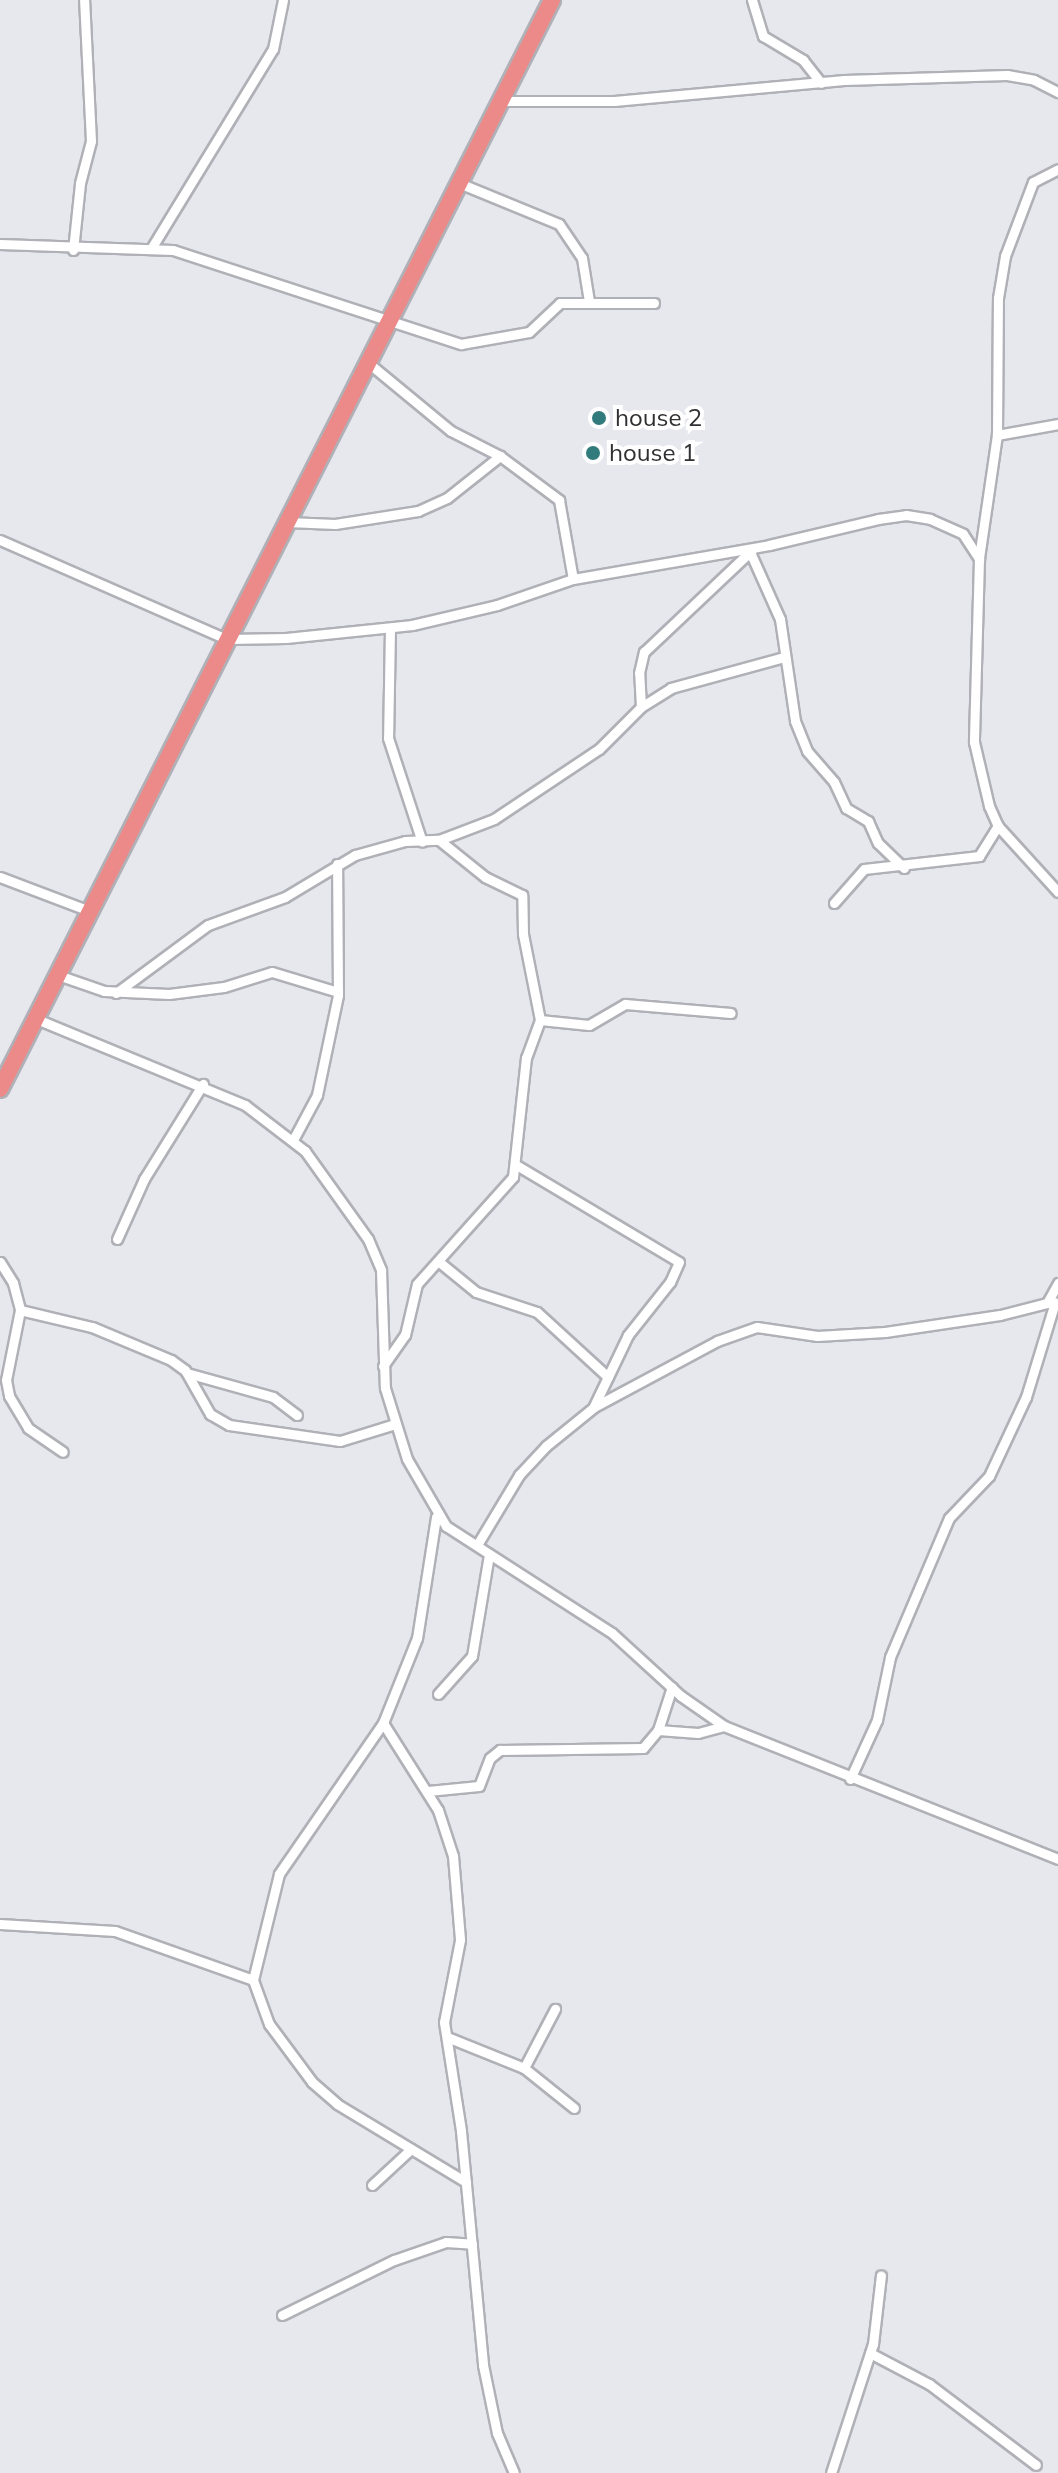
<!DOCTYPE html>
<html>
<head>
<meta charset="utf-8">
<style>
  body { margin:0 }
  #map { position:relative; width:1058px; height:2473px; overflow:hidden; background:#e7e7ee; font-family:Mulish,sans-serif }
  div>[style] { position:absolute }
  .roads { filter:drop-shadow(2px 0 #b0b0b7) drop-shadow(-2px 0 #b0b0b7) drop-shadow(0 2px #b0b0b7) drop-shadow(0 -2px #b0b0b7) }
  .street>* { height:9px; margin:-4.5px; padding:0 4.5px; transform-origin:4.5px; border-radius:4.5px; background:#fff }
  .highway>* { height:16px; margin:-8px; padding:0 8px; transform-origin:8px; border-radius:8px; background:#eb8a89 }
  .dots>* { width:22px; height:22px; translate:-50% -50%; box-sizing:border-box; border:4px solid #fff; border-radius:50% }
  span { translate:-50% -50%; white-space:nowrap; text-align:center; line-height:1.15; -webkit-text-stroke:8px #fff; paint-order:stroke }
  .poi-label { font-size:24px; color:#303033 }
  .left { translate:0 -50%; text-align:left }
</style>
</head>
<body>
<div id="map">
  <div class="roads">
    <div class="street">
      <div style="left:752px;top:0;width:38px;rotate:73deg"></div>
      <div style="left:763px;top:36px;width:47px;rotate:31deg"></div>
      <div style="left:803px;top:60px;width:29px;rotate:52deg"></div>
      <div style="left:499px;top:101px;width:115px"></div>
      <div style="left:614px;top:101px;width:231px;rotate:-5.2deg"></div>
      <div style="left:844px;top:80px;width:163px;rotate:-1.8deg"></div>
      <div style="left:1007px;top:75px;width:27px;rotate:10deg"></div>
      <div style="left:1034px;top:80px;width:27px;rotate:27deg"></div>
      <div style="left:459px;top:183px;width:108px;rotate:22.3deg"></div>
      <div style="left:559px;top:224px;width:41px;rotate:55.9deg"></div>
      <div style="left:582px;top:258px;width:44px;rotate:80.8deg"></div>
      <div style="left:0;top:244px;width:173px;rotate:2deg"></div>
      <div style="left:173px;top:250px;width:303px;rotate:18.1deg"></div>
      <div style="left:461px;top:344px;width:69px;rotate:-10deg"></div>
      <div style="left:529px;top:332px;width:42px;rotate:-43.1deg"></div>
      <div style="left:560px;top:303px;width:94px"></div>
      <div style="left:152px;top:247px;width:232px;rotate:-58.6deg"></div>
      <div style="left:273px;top:49px;width:50px;rotate:-78.5deg"></div>
      <div style="left:73px;top:250px;width:67px;rotate:-84deg"></div>
      <div style="left:80px;top:183px;width:43px;rotate:-75.3deg"></div>
      <div style="left:91px;top:141px;width:141px;rotate:-92.8deg"></div>
      <div style="left:366px;top:361px;width:110px;rotate:39.5deg"></div>
      <div style="left:451px;top:431px;width:55px;rotate:27deg"></div>
      <div style="left:500px;top:456px;width:74px;rotate:36.7deg"></div>
      <div style="left:559px;top:500px;width:80px;rotate:80deg"></div>
      <div style="left:997px;top:435px;width:62px;rotate:-10.2deg"></div>
      <div style="left:287px;top:522px;width:48px;rotate:2.4deg"></div>
      <div style="left:335px;top:524px;width:84px;rotate:-8.9deg"></div>
      <div style="left:418px;top:511px;width:32px;rotate:-24deg"></div>
      <div style="left:447px;top:498px;width:68px;rotate:-38.4deg"></div>
      <div style="left:0;top:540px;width:248px;rotate:23.6deg"></div>
      <div style="left:227px;top:639px;width:59px;rotate:-1deg"></div>
      <div style="left:286px;top:638px;width:127px;rotate:-5.9deg"></div>
      <div style="left:412px;top:625px;width:87px;rotate:-13.2deg"></div>
      <div style="left:497px;top:605px;width:80px;rotate:-18.9deg"></div>
      <div style="left:573px;top:579px;width:199px;rotate:-9.8deg"></div>
      <div style="left:769px;top:545px;width:112px;rotate:-13.4deg"></div>
      <div style="left:878px;top:519px;width:28px;rotate:-8deg"></div>
      <div style="left:906px;top:515px;width:24px;rotate:9deg"></div>
      <div style="left:930px;top:519px;width:36px;rotate:24deg"></div>
      <div style="left:963px;top:534px;width:30px;rotate:57deg"></div>
      <div style="left:979px;top:559px;width:183px;rotate:91.6deg"></div>
      <div style="left:974px;top:742px;width:66px;rotate:76.8deg"></div>
      <div style="left:989px;top:806px;width:22px;rotate:66deg"></div>
      <div style="left:998px;top:826px;width:89px;rotate:47.7deg"></div>
      <div style="left:750px;top:552px;width:73px;rotate:65.9deg"></div>
      <div style="left:780px;top:619px;width:103px;rotate:81.6deg"></div>
      <div style="left:795px;top:721px;width:32px;rotate:68deg"></div>
      <div style="left:807px;top:751px;width:41px;rotate:48.9deg"></div>
      <div style="left:834px;top:782px;width:29px;rotate:65deg"></div>
      <div style="left:846px;top:808px;width:26px;rotate:31deg"></div>
      <div style="left:868px;top:821px;width:24px;rotate:66deg"></div>
      <div style="left:878px;top:843px;width:36px;rotate:44deg"></div>
      <div style="left:979px;top:558px;width:124px;rotate:-81.7deg"></div>
      <div style="left:997px;top:435px;width:137px;rotate:-89.6deg"></div>
      <div style="left:998px;top:298px;width:43px;rotate:-80.5deg"></div>
      <div style="left:1005px;top:256px;width:79px;rotate:-69.3deg"></div>
      <div style="left:1033px;top:182px;width:28px;rotate:-27deg"></div>
      <div style="left:390px;top:628px;width:110px;rotate:91deg"></div>
      <div style="left:388px;top:738px;width:109px;rotate:71.9deg"></div>
      <div style="left:641px;top:707px;width:34px;rotate:-93deg"></div>
      <div style="left:639px;top:673px;width:22px;rotate:-77deg"></div>
      <div style="left:644px;top:652px;width:149px;rotate:-43.4deg"></div>
      <div style="left:0;top:877px;width:93px;rotate:20.8deg"></div>
      <div style="left:834px;top:903px;width:45px;rotate:-48.6deg"></div>
      <div style="left:864px;top:869px;width:116px;rotate:-6.4deg"></div>
      <div style="left:979px;top:856px;width:36px;rotate:-58deg"></div>
      <div style="left:55px;top:974px;width:52px;rotate:19.1deg"></div>
      <div style="left:104px;top:991px;width:65px;rotate:2.6deg"></div>
      <div style="left:169px;top:994px;width:55px;rotate:-7.3deg"></div>
      <div style="left:224px;top:987px;width:50px;rotate:-17.4deg"></div>
      <div style="left:272px;top:972px;width:69px;rotate:16.9deg"></div>
      <div style="left:116px;top:993px;width:114px;rotate:-36.5deg"></div>
      <div style="left:208px;top:925px;width:82px;rotate:-20deg"></div>
      <div style="left:285px;top:897px;width:82px;rotate:-31deg"></div>
      <div style="left:355px;top:855px;width:52px;rotate:-15.6deg"></div>
      <div style="left:405px;top:841px;width:34px;rotate:-2deg"></div>
      <div style="left:439px;top:840px;width:59px;rotate:-20.9deg"></div>
      <div style="left:494px;top:819px;width:126px;rotate:-33.7deg"></div>
      <div style="left:599px;top:749px;width:59px;rotate:-45deg"></div>
      <div style="left:641px;top:707px;width:36px;rotate:-32deg"></div>
      <div style="left:671px;top:688px;width:117px;rotate:-15.3deg"></div>
      <div style="left:34px;top:1018px;width:228px;rotate:22.4deg"></div>
      <div style="left:245px;top:1105px;width:76px;rotate:37.5deg"></div>
      <div style="left:305px;top:1151px;width:108px;rotate:54.4deg"></div>
      <div style="left:368px;top:1239px;width:34px;rotate:67deg"></div>
      <div style="left:381px;top:1270px;width:118px;rotate:88.1deg"></div>
      <div style="left:385px;top:1388px;width:74px;rotate:72.8deg"></div>
      <div style="left:407px;top:1459px;width:78px;rotate:59.8deg"></div>
      <div style="left:446px;top:1526px;width:197px;rotate:32.8deg"></div>
      <div style="left:612px;top:1633px;width:93px;rotate:42.4deg"></div>
      <div style="left:681px;top:1696px;width:52px;rotate:34.9deg"></div>
      <div style="left:724px;top:1726px;width:360px;rotate:21.7deg"></div>
      <div style="left:540px;top:1020px;width:49px;rotate:5.8deg"></div>
      <div style="left:589px;top:1025px;width:42px;rotate:-30.3deg"></div>
      <div style="left:625px;top:1004px;width:106px;rotate:4.9deg"></div>
      <div style="left:293px;top:1140px;width:51px;rotate:-61.9deg"></div>
      <div style="left:317px;top:1095px;width:102px;rotate:-78.1deg"></div>
      <div style="left:338px;top:995px;width:131px;rotate:-90.4deg"></div>
      <div style="left:518px;top:1166px;width:187px;rotate:30.8deg"></div>
      <div style="left:679px;top:1262px;width:22px;rotate:114deg"></div>
      <div style="left:670px;top:1282px;width:68px;rotate:128.4deg"></div>
      <div style="left:628px;top:1335px;width:79px;rotate:115.6deg"></div>
      <div style="left:117px;top:1239px;width:66px;rotate:-65.8deg"></div>
      <div style="left:144px;top:1179px;width:112px;rotate:-58.2deg"></div>
      <div style="left:438px;top:1261px;width:49px;rotate:39.2deg"></div>
      <div style="left:476px;top:1292px;width:64px;rotate:18.2deg"></div>
      <div style="left:537px;top:1312px;width:96px;rotate:42.5deg"></div>
      <div style="left:0;top:1262px;width:25px;rotate:58deg"></div>
      <div style="left:13px;top:1283px;width:28px;rotate:75deg"></div>
      <div style="left:20px;top:1310px;width:71px;rotate:101.3deg"></div>
      <div style="left:6px;top:1380px;width:16px;rotate:79deg"></div>
      <div style="left:9px;top:1396px;width:37px;rotate:59deg"></div>
      <div style="left:28px;top:1428px;width:42px;rotate:34.4deg"></div>
      <div style="left:20px;top:1310px;width:74px;rotate:13.3deg"></div>
      <div style="left:92px;top:1327px;width:86px;rotate:22.7deg"></div>
      <div style="left:171px;top:1360px;width:17px;rotate:36deg"></div>
      <div style="left:185px;top:1370px;width:51px;rotate:60.4deg"></div>
      <div style="left:210px;top:1414px;width:22px;rotate:30deg"></div>
      <div style="left:229px;top:1425px;width:112px;rotate:8.2deg"></div>
      <div style="left:340px;top:1441px;width:58px;rotate:-17.2deg"></div>
      <div style="left:383px;top:1366px;width:38px;rotate:-55deg"></div>
      <div style="left:405px;top:1335px;width:52px;rotate:-76.8deg"></div>
      <div style="left:417px;top:1284px;width:144px;rotate:-48.1deg"></div>
      <div style="left:513px;top:1177px;width:120px;rotate:-83.8deg"></div>
      <div style="left:526px;top:1058px;width:40px;rotate:-69.8deg"></div>
      <div style="left:540px;top:1020px;width:88px;rotate:-101.2deg"></div>
      <div style="left:523px;top:934px;width:39px;rotate:-91deg"></div>
      <div style="left:522px;top:895px;width:41px;rotate:-154.1deg"></div>
      <div style="left:485px;top:877px;width:59px;rotate:-141.2deg"></div>
      <div style="left:187px;top:1373px;width:89px;rotate:15.6deg"></div>
      <div style="left:273px;top:1397px;width:30px;rotate:37deg"></div>
      <div style="left:436px;top:1517px;width:122px;rotate:98.9deg"></div>
      <div style="left:417px;top:1638px;width:92px;rotate:111.8deg"></div>
      <div style="left:383px;top:1723px;width:103px;rotate:57.7deg"></div>
      <div style="left:438px;top:1810px;width:48px;rotate:71.9deg"></div>
      <div style="left:453px;top:1856px;width:84px;rotate:85.2deg"></div>
      <div style="left:460px;top:1940px;width:84px;rotate:101deg"></div>
      <div style="left:444px;top:2022px;width:110px;rotate:81.1deg"></div>
      <div style="left:461px;top:2131px;width:235px;rotate:84.6deg"></div>
      <div style="left:483px;top:2365px;width:69px;rotate:78.4deg"></div>
      <div style="left:497px;top:2433px;width:43px;rotate:67deg"></div>
      <div style="left:477px;top:1545px;width:82px;rotate:-59deg"></div>
      <div style="left:519px;top:1475px;width:40px;rotate:-47deg"></div>
      <div style="left:546px;top:1446px;width:62px;rotate:-39.1deg"></div>
      <div style="left:594px;top:1407px;width:140px;rotate:-28.2deg"></div>
      <div style="left:717px;top:1341px;width:42px;rotate:-19.3deg"></div>
      <div style="left:757px;top:1327px;width:61px;rotate:8.5deg"></div>
      <div style="left:817px;top:1336px;width:68px;rotate:-3.4deg"></div>
      <div style="left:885px;top:1332px;width:116px;rotate:-8.4deg"></div>
      <div style="left:1000px;top:1315px;width:49px;rotate:-14.3deg"></div>
      <div style="left:1047px;top:1303px;width:23px;rotate:-61deg"></div>
      <div style="left:438px;top:1694px;width:51px;rotate:-48.2deg"></div>
      <div style="left:472px;top:1656px;width:103px;rotate:-80.5deg"></div>
      <div style="left:383px;top:1723px;width:183px;rotate:124.6deg"></div>
      <div style="left:279px;top:1874px;width:109px;rotate:103.8deg"></div>
      <div style="left:253px;top:1980px;width:47px;rotate:70deg"></div>
      <div style="left:269px;top:2024px;width:72px;rotate:53.4deg"></div>
      <div style="left:312px;top:2082px;width:33px;rotate:41deg"></div>
      <div style="left:337px;top:2104px;width:151px;rotate:31.2deg"></div>
      <div style="left:658px;top:1730px;width:40px;rotate:4.3deg"></div>
      <div style="left:698px;top:1733px;width:27px;rotate:-15deg"></div>
      <div style="left:850px;top:1779px;width:65px;rotate:-65.4deg"></div>
      <div style="left:877px;top:1720px;width:64px;rotate:-78.3deg"></div>
      <div style="left:890px;top:1657px;width:151px;rotate:-67deg"></div>
      <div style="left:949px;top:1518px;width:58px;rotate:-46.4deg"></div>
      <div style="left:989px;top:1476px;width:87px;rotate:-64.9deg"></div>
      <div style="left:1026px;top:1397px;width:99px;rotate:-73deg"></div>
      <div style="left:428px;top:1791px;width:51px;rotate:-5.6deg"></div>
      <div style="left:479px;top:1786px;width:30px;rotate:-69deg"></div>
      <div style="left:490px;top:1758px;width:13px;rotate:-39deg"></div>
      <div style="left:500px;top:1750px;width:143px;rotate:-0.8deg"></div>
      <div style="left:643px;top:1748px;width:23px;rotate:-50deg"></div>
      <div style="left:658px;top:1730px;width:45px;rotate:-72deg"></div>
      <div style="left:0;top:1924px;width:115px;rotate:3.5deg"></div>
      <div style="left:115px;top:1931px;width:146px;rotate:19.5deg"></div>
      <div style="left:447px;top:2037px;width:83px;rotate:21.9deg"></div>
      <div style="left:524px;top:2068px;width:64px;rotate:38.7deg"></div>
      <div style="left:524px;top:2068px;width:67px;rotate:-62.3deg"></div>
      <div style="left:372px;top:2185px;width:53px;rotate:-42.7deg"></div>
      <div style="left:282px;top:2315px;width:125px;rotate:-26.2deg"></div>
      <div style="left:394px;top:2260px;width:55px;rotate:-19.1deg"></div>
      <div style="left:446px;top:2242px;width:26px;rotate:4deg"></div>
      <div style="left:870px;top:2353px;width:67px;rotate:27.7deg"></div>
      <div style="left:929px;top:2384px;width:134px;rotate:37.1deg"></div>
      <div style="left:831px;top:2473px;width:136px;rotate:-72deg"></div>
      <div style="left:873px;top:2344px;width:69px;rotate:-83.4deg"></div>
    </div>
    <div class="highway">
      <div style="left:0;top:1089px;width:1221px;rotate:-63.12deg"></div>
    </div>
  </div>
  <div class="dots">
    <div style="left:599px;top:418px;background:#317b7d"></div>
    <div style="left:593px;top:453px;background:#317b7d"></div>
  </div>
  <div class="poi-label">
    <span class="left" style="left:615px;top:418px">house 2</span>
    <span class="left" style="left:609px;top:453px">house 1</span>
  </div>
</div>
</body>
</html>
